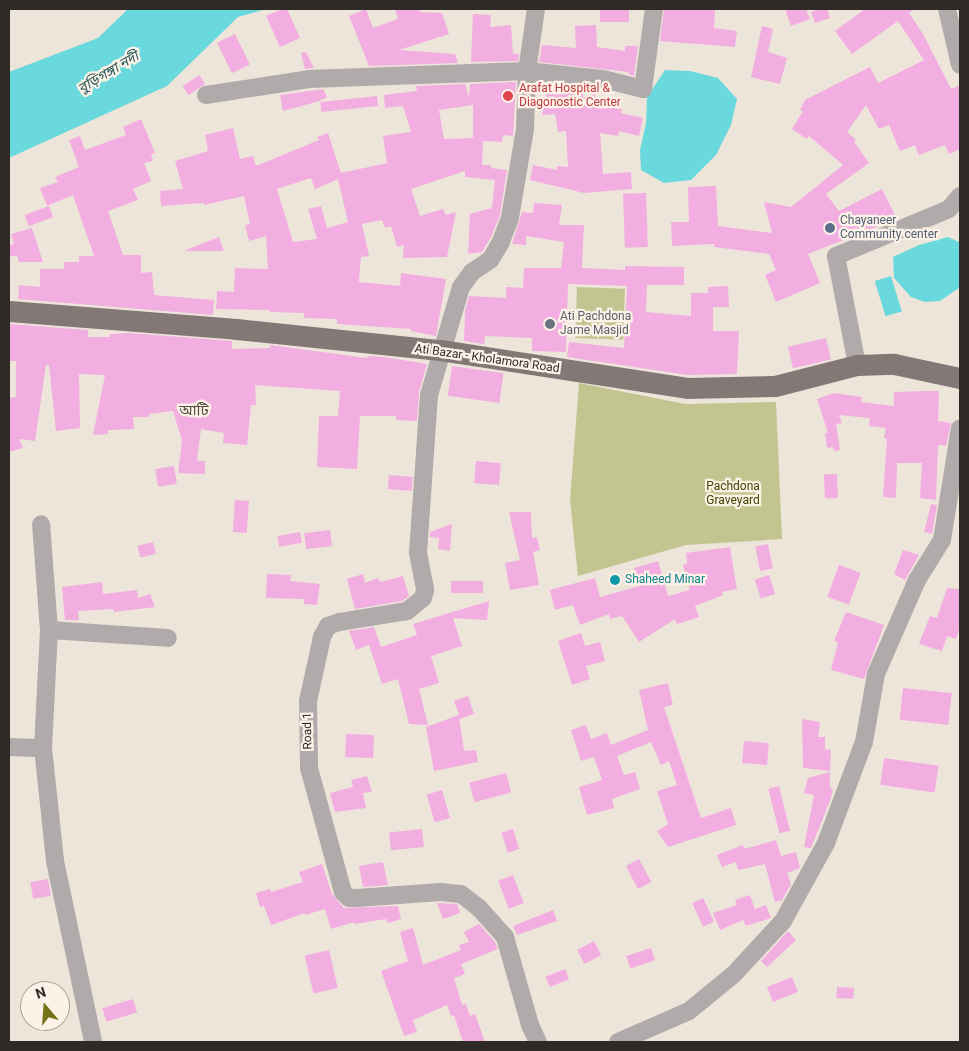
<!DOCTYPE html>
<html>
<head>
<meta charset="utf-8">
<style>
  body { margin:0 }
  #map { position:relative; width:969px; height:1051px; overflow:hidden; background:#eee5da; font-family:Roboto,"Noto Sans Bengali",sans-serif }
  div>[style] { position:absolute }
  .green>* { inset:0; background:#c3c590; transform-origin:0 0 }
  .water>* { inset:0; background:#6ad9dd; transform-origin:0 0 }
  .building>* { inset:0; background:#f2aee0; transform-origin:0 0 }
  .minor>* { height:18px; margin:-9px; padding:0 9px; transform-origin:9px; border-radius:9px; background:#b1aaaa }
  .major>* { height:21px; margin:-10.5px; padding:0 10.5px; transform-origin:10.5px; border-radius:10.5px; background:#847877 }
  .dots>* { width:14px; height:14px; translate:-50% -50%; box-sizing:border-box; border:2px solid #fcf2e7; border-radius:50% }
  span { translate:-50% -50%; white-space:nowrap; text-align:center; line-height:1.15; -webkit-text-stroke:4.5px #fcf2e7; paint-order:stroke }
  .health-label { font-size:12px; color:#be3a42 }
  .left { translate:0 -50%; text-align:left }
  .service-label { font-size:12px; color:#4e5e75 }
  .worship-label { font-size:12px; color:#5b616d }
  .street-label { font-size:12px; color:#2e2b26 }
  .park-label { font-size:12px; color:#424304 }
  .culture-label { font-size:12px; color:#0d838f }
  .water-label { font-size:14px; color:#275859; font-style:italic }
  .quarter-label { font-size:15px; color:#544d44 }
  .frame { position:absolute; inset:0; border:10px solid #2e2b26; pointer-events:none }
  .north { position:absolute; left:20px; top:981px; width:50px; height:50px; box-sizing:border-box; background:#fcf2e7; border:1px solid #aaa29a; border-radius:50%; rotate:342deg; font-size:14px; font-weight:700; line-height:20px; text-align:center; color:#2e2b26 }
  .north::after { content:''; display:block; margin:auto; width:18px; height:22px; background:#747317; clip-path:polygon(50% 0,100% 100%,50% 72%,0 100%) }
</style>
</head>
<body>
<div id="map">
  <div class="green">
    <div style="left:577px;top:287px;width:48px;height:51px;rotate:2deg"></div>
    <div style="clip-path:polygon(579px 383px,685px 404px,776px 402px,782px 539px,686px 545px,578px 576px,570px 500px)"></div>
  </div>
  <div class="water">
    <div style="clip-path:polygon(128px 9px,267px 9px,238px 17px,167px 86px,9px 158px,9px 72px,98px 38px)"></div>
    <div style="clip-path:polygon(665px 70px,690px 71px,718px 78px,737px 99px,731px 125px,716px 155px,691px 180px,664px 183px,641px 170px,640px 150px,646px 123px,647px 97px)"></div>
    <div style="clip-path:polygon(948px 237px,959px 242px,959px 288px,940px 301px,925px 302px,911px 297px,894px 278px,893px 257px,919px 245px)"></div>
    <div style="left:891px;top:276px;width:37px;height:17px;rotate:73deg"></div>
  </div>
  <div class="building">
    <div style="clip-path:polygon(282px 9px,287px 9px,300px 38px,280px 47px,266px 16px)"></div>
    <div style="clip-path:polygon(366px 9px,373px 28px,398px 19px,395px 9px,420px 9px,420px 12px,442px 13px,449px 34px,399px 50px,455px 54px,458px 63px,369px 66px,349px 16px)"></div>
    <div style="left:600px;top:9px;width:29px;height:13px"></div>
    <div style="clip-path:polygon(664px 9px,715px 9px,714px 28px,737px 31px,735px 47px,660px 41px)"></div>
    <div style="clip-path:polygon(785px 9px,806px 9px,810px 19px,791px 26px)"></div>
    <div style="clip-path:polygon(819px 9px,827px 9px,830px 18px,815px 23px,811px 12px)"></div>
    <div style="clip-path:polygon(865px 9px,915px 9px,909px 13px,923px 34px,951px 89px,960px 85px,960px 149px,949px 154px,945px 145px,919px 155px,915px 145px,900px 151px,889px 125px,879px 129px,866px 105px,847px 132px,856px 140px,854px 142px,869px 163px,826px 194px,839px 211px,882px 189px,897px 219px,808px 254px,820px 283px,776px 302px,765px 275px,776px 270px,769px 254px,714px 247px,714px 244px,672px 246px,671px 222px,689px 222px,688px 187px,716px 186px,718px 226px,772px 233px,764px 202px,791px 207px,843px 165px,809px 136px,807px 139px,792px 129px,803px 111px,800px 110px,805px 100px,870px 67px,878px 83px,924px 60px,898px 21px,852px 54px,835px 31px)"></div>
    <div style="clip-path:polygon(473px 14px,491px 15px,490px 27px,511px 25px,513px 54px,519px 54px,518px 61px,471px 62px)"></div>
    <div style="clip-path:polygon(596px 25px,597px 47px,625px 51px,625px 46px,638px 46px,634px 76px,628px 74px,629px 72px,539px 62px,542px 45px,576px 48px,575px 26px)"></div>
    <div style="clip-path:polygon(762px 26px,773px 29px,768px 52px,787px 58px,780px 84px,751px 77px)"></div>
    <div style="left:235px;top:34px;width:34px;height:20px;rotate:64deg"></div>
    <div style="clip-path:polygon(306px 52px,314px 68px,305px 69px,301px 53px)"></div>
    <div style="left:199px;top:75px;width:11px;height:20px;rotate:56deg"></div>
    <div style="clip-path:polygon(evenodd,516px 82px,513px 136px,503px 135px,502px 142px,483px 141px,482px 165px,491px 165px,491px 168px,507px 170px,500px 215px,491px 237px,482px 252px,468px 254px,470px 214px,492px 208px,495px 180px,465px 177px,465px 171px,411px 189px,420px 216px,443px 209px,446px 215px,456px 212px,447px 257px,403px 258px,404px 245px,397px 247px,391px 226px,385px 228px,382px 220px,362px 224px,369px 256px,361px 257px,359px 282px,400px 286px,401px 273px,446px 279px,436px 336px,411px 331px,411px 329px,337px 324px,337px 319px,304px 318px,304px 313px,270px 312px,270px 310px,216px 309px,217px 291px,234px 292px,235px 268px,268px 269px,266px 236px,249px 241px,245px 225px,250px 224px,244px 196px,204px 205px,204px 203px,161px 206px,160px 191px,183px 189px,175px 161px,208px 151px,205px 135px,233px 128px,240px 159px,253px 156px,256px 166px,319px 140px,317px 137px,328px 133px,341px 173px,387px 163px,383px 136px,411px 132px,403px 106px,385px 108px,384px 95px,417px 91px,416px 86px,465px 84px,469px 97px,470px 84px,516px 82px,473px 105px,473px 138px,444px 139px,439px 110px,473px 105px,516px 82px,311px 178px,315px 189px,338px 179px,348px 222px,327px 228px,321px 206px,308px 209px,317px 239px,293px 242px,277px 189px,311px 178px)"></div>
    <div style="clip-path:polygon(548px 84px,585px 88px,583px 98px,595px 94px,599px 106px,622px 109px,621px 113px,643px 118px,639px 136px,619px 131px,618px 136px,600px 133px,603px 174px,631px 172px,632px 189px,584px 193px,530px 180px,533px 165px,557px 170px,557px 166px,568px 167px,566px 131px,558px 132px,555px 114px,542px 115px)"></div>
    <div style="clip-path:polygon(323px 89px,327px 97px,320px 101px,283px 111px,280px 95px)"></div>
    <div style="left:377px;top:96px;width:10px;height:57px;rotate:84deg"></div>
    <div style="clip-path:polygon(141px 119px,155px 153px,151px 154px,153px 161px,144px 163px,151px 181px,133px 189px,138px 200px,108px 211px,123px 255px,141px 255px,141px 273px,152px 272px,154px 295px,214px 300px,213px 315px,18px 299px,19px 285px,40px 287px,40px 269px,64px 269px,64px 262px,79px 262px,79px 256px,94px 256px,73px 195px,47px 206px,40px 188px,58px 182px,55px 177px,79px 167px,69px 140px,80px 136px,85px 150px,126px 135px,123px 127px)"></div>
    <div style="left:646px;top:193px;width:54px;height:23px;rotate:88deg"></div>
    <div style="clip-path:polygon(534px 203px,562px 205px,559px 225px,584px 225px,582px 268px,625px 270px,625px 266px,684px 267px,684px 285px,647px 285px,646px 312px,691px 316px,691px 293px,708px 293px,708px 287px,728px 286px,729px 307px,713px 307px,713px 331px,739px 331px,737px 374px,688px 375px,567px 357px,569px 342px,624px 348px,627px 286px,568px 284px,566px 352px,532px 351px,532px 338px,485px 336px,484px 344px,464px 341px,465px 311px,469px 296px,506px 298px,506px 287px,523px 288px,524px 268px,561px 268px,564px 242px,526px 236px,526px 245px,512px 244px,522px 212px,533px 213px)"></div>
    <div style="left:49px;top:206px;width:12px;height:26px;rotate:70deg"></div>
    <div style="clip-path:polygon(32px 228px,43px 262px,19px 262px,17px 255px,9px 257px,9px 245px,14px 244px,11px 234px)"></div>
    <div style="clip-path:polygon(219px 237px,224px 251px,186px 251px,186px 250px)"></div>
    <div style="clip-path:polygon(9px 324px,88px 330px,88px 337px,110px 337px,110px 334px,129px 333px,232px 341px,232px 349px,270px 348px,270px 345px,367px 358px,368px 356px,384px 357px,427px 364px,419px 392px,417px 421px,396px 420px,396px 416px,360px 416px,357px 469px,317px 467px,319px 416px,338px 416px,340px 391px,255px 385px,256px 405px,251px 405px,247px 445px,223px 443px,224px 433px,201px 429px,197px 461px,205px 461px,205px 474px,178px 473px,182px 440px,173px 411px,149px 414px,149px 417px,133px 417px,134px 429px,108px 430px,108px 434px,93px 435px,105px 375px,79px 374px,80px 428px,56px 431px,49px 365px,46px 365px,35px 441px,19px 439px,23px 448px,9px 452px,9px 398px,16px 397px,16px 361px,9px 361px)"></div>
    <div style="left:826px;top:338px;width:22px;height:39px;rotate:77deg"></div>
    <div style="left:452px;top:366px;width:52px;height:30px;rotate:8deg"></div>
    <div style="clip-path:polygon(927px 391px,939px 391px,938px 421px,951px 423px,946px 446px,938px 445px,936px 500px,920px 498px,922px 463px,897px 463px,896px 498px,883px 497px,887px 439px,884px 438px,886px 428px,869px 426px,870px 418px,839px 415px,842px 423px,836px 424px,840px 450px,834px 451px,833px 447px,827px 448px,825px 433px,828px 433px,817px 399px,834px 393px,862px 397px,861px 402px,894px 406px,894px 392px)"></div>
    <div style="left:476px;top:461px;width:25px;height:22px;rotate:5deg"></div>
    <div style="left:174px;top:466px;width:18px;height:19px;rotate:81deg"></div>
    <div style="left:837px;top:474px;width:24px;height:13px;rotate:88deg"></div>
    <div style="left:389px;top:475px;width:24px;height:14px;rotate:5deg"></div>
    <div style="left:235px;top:500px;width:14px;height:32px;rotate:4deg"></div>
    <div style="clip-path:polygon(931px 504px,937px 505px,932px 534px,924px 532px)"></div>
    <div style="clip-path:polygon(509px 512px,531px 512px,532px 538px,537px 537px,540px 550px,533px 552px,539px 585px,510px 590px,505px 563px,520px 560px)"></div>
    <div style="clip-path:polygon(452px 524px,450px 551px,438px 549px,439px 538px,430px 537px,430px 532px)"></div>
    <div style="left:330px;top:530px;width:16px;height:26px;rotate:83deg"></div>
    <div style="left:300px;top:532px;width:11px;height:23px;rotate:80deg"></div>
    <div style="left:153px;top:542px;width:12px;height:16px;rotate:76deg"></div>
    <div style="left:768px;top:544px;width:25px;height:13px;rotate:79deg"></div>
    <div style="clip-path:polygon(730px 547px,737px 589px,722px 592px,723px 595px,695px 606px,699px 617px,677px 624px,675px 619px,639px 642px,622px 616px,610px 619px,609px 614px,580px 625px,573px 605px,555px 610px,550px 590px,595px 578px,600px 597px,640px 586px,634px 568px,658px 561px,668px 596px,690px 590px,683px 565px,687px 564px,686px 553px)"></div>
    <div style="clip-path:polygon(903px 550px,919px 555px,905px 580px,894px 574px)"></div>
    <div style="left:839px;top:565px;width:23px;height:34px;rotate:20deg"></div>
    <div style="clip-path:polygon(267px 574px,291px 575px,290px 581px,320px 584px,317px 605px,304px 604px,304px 599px,266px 598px)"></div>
    <div style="clip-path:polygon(363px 574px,365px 583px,378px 578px,380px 582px,403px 576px,409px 596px,402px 601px,355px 609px,347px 579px)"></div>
    <div style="left:769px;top:575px;width:20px;height:15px;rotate:72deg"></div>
    <div style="left:451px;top:581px;width:32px;height:12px"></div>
    <div style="clip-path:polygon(102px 582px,103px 594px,137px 590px,138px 598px,150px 594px,155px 607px,114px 612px,113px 609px,78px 611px,79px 620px,65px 620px,62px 587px)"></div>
    <div style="clip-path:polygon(947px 588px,960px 589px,960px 626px,956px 639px,947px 636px,942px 651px,919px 644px,930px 616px,937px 618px)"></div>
    <div style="clip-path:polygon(489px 601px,487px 620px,453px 618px,462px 646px,431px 656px,439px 683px,419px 689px,428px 725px,409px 724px,398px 679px,382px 684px,369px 645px,356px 650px,349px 631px,374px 627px,381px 647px,417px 635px,413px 624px)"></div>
    <div style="clip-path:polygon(846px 612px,884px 625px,864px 679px,831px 670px,838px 642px,834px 641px)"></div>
    <div style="clip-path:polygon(581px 633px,585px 646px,600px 642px,605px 661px,586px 666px,590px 679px,572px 685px,558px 641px)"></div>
    <div style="clip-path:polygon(668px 683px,673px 705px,664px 707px,701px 818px,731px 808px,736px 825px,668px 847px,657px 831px,668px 824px,657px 791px,677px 785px,669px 761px,661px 765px,651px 742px,617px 756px,624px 775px,635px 772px,640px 789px,612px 799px,614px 808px,587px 815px,579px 787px,602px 780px,594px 757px,581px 761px,571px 730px,586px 725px,591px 739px,607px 733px,611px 745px,648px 730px,639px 690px)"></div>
    <div style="left:903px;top:688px;width:49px;height:32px;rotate:6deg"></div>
    <div style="clip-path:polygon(468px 696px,474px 714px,460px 719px,459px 716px,464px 751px,476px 750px,478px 762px,434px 771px,426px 727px,459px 715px,454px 701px)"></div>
    <div style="clip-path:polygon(802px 719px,820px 722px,818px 737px,825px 737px,825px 749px,831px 750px,830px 771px,803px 768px)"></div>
    <div style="left:346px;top:734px;width:28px;height:23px;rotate:2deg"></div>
    <div style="left:744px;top:741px;width:25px;height:22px;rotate:5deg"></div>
    <div style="left:884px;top:758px;width:55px;height:27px;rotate:8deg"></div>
    <div style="clip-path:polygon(830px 772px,830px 788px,833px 789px,831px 798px,811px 848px,804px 847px,814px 795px,804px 793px,808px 778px)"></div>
    <div style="left:506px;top:773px;width:20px;height:38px;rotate:75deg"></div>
    <div style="clip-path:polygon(367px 776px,372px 792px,363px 793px,366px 808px,335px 812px,330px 793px,353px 787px,351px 780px)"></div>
    <div style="left:779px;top:786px;width:46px;height:11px;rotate:76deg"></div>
    <div style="left:442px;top:790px;width:29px;height:16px;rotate:74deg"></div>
    <div style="left:422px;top:829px;width:18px;height:33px;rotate:84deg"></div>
    <div style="left:513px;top:829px;width:21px;height:12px;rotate:73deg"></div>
    <div style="clip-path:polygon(776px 840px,781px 856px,796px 852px,800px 868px,787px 873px,791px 884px,782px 900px,775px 902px,765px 864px,738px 870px,736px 862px,722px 867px,717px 855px,743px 845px,744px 848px,748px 848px)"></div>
    <div style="left:639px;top:859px;width:26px;height:15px;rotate:62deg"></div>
    <div style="clip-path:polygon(383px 862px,388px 885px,363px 887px,359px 866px)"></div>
    <div style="clip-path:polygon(322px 864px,332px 894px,344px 908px,398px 906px,401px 919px,388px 923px,386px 919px,354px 924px,354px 922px,331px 929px,325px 909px,305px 915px,305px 913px,271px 925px,264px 906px,260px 907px,256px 893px,270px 889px,271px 892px,303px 882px,299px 872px)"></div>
    <div style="left:513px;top:875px;width:30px;height:16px;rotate:69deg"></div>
    <div style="left:48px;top:879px;width:17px;height:18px;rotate:80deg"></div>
    <div style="clip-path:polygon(750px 895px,755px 909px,766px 905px,771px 918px,746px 926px,743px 920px,720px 930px,713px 913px,737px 905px,735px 900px)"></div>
    <div style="left:703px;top:898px;width:26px;height:12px;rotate:65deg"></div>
    <div style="clip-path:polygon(437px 903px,457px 904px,460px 913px,443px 919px)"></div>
    <div style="clip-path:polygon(553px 910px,557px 921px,517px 935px,513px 926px)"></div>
    <div style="clip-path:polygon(479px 924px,495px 942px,498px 949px,461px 964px,465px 974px,454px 978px,462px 1005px,466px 1004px,470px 1016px,475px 1014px,485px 1042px,463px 1042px,454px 1015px,451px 1016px,447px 1005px,413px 1020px,417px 1032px,404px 1036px,381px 971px,408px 961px,400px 932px,413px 928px,423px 965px,461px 950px,459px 945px,469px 942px,464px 932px)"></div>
    <div style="clip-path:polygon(788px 931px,796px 940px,767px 967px,761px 961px)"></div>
    <div style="left:594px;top:941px;width:16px;height:19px;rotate:63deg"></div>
    <div style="left:651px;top:948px;width:13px;height:26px;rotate:72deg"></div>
    <div style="left:329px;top:950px;width:39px;height:25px;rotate:77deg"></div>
    <div style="left:565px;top:969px;width:11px;height:21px;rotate:68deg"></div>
    <div style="left:792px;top:977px;width:16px;height:27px;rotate:68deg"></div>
    <div style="left:837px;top:987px;width:17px;height:11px;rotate:3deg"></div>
    <div style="left:133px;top:999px;width:14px;height:32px;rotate:73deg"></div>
  </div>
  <div class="minor">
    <div style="left:536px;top:9px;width:63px;rotate:98.3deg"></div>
    <div style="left:527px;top:71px;width:76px;rotate:6deg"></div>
    <div style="left:603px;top:79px;width:41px;rotate:14deg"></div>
    <div style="left:643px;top:89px;width:81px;rotate:-82.2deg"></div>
    <div style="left:947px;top:9px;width:57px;rotate:76.9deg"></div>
    <div style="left:206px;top:95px;width:104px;rotate:-8.8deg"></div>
    <div style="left:309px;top:79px;width:218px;rotate:-2.1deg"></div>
    <div style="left:527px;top:71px;width:58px;rotate:92deg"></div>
    <div style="left:525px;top:129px;width:90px;rotate:99.6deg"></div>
    <div style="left:510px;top:218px;width:26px;rotate:111deg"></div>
    <div style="left:501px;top:242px;width:21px;rotate:121deg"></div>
    <div style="left:490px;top:260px;width:22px;rotate:146deg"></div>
    <div style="left:472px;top:272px;width:19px;rotate:126deg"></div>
    <div style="left:461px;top:287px;width:113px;rotate:106.5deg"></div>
    <div style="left:429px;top:395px;width:158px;rotate:94deg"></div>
    <div style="left:418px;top:553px;width:38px;rotate:79deg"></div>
    <div style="left:425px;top:590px;width:8px;rotate:104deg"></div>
    <div style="left:423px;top:598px;width:21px;rotate:141deg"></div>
    <div style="left:407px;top:611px;width:69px;rotate:170.8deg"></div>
    <div style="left:339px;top:622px;width:12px;rotate:160deg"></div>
    <div style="left:328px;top:626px;width:13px;rotate:119deg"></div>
    <div style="left:322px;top:637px;width:66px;rotate:102.3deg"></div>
    <div style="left:308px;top:701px;width:67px;rotate:89.1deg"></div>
    <div style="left:309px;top:768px;width:129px;rotate:74.7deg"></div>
    <div style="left:343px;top:892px;width:8px;rotate:45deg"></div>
    <div style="left:349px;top:898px;width:8px"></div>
    <div style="left:357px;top:898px;width:84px;rotate:-4.1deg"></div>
    <div style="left:441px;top:892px;width:20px;rotate:6deg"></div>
    <div style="left:461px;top:894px;width:23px;rotate:38deg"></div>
    <div style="left:479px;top:908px;width:39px;rotate:48deg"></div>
    <div style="left:505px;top:937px;width:91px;rotate:74.1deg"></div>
    <div style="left:530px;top:1025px;width:19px;rotate:65deg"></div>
    <div style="left:857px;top:365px;width:111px;rotate:-100.9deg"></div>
    <div style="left:836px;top:256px;width:122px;rotate:-22.6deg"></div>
    <div style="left:949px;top:209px;width:17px;rotate:-50deg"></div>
    <div style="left:49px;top:630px;width:119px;rotate:3.8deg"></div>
    <div style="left:9px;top:747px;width:34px;rotate:2deg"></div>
    <div style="left:43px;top:748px;width:118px;rotate:-87.1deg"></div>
    <div style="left:49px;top:630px;width:106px;rotate:-94.3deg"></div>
    <div style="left:43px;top:748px;width:114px;rotate:83.9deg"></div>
    <div style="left:55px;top:861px;width:185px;rotate:78.1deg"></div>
    <div style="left:618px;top:1042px;width:77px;rotate:-23.6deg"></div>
    <div style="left:689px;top:1011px;width:58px;rotate:-39.4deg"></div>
    <div style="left:734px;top:974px;width:72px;rotate:-47.2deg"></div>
    <div style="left:783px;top:921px;width:89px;rotate:-61.1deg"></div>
    <div style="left:826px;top:843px;width:108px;rotate:-69.4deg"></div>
    <div style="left:864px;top:742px;width:69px;rotate:-80deg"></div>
    <div style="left:876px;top:674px;width:103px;rotate:-66.4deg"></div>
    <div style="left:917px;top:580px;width:47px;rotate:-58deg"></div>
    <div style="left:942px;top:540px;width:113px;rotate:-80.9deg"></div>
  </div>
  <div class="major">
    <div style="left:9px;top:311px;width:228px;rotate:4.5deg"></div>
    <div style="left:236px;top:329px;width:205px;rotate:5.9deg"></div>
    <div style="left:440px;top:350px;width:250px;rotate:8.7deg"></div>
    <div style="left:687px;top:388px;width:88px;rotate:-1.3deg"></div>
    <div style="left:775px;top:386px;width:85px;rotate:-14.4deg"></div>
    <div style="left:857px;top:365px;width:37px;rotate:-2deg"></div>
    <div style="left:894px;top:364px;width:67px;rotate:12deg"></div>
  </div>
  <div class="dots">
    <div style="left:508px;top:96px;background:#e0444e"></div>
    <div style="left:830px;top:228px;background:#5c6f8a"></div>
    <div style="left:550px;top:324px;background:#6b7280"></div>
    <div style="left:615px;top:580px;background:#0f9aa8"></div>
  </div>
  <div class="health-label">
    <span class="left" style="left:519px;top:96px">Arafat Hospital &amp;<br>Diagonostic Center</span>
  </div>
  <div class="service-label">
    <span class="left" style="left:840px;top:228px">Chayaneer<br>Community center</span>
  </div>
  <div class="worship-label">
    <span class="left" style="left:560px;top:324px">Ati Pachdona<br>Jame Masjid</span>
  </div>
  <div class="street-label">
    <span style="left:487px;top:359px;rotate:8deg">Ati Bazar - Kholamora Road</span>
    <span style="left:308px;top:731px;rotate:-91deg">Road 1</span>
  </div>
  <div class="park-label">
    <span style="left:733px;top:494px">Pachdona<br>Graveyard</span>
  </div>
  <div class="culture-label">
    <span class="left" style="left:625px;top:580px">Shaheed Minar</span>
  </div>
  <div class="water-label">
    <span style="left:108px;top:72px;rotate:-31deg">বুড়িগঙ্গা নদী</span>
  </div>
  <div class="quarter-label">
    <span style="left:194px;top:411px">আটি</span>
  </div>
  <div class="frame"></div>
  <div class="north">N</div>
</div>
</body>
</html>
